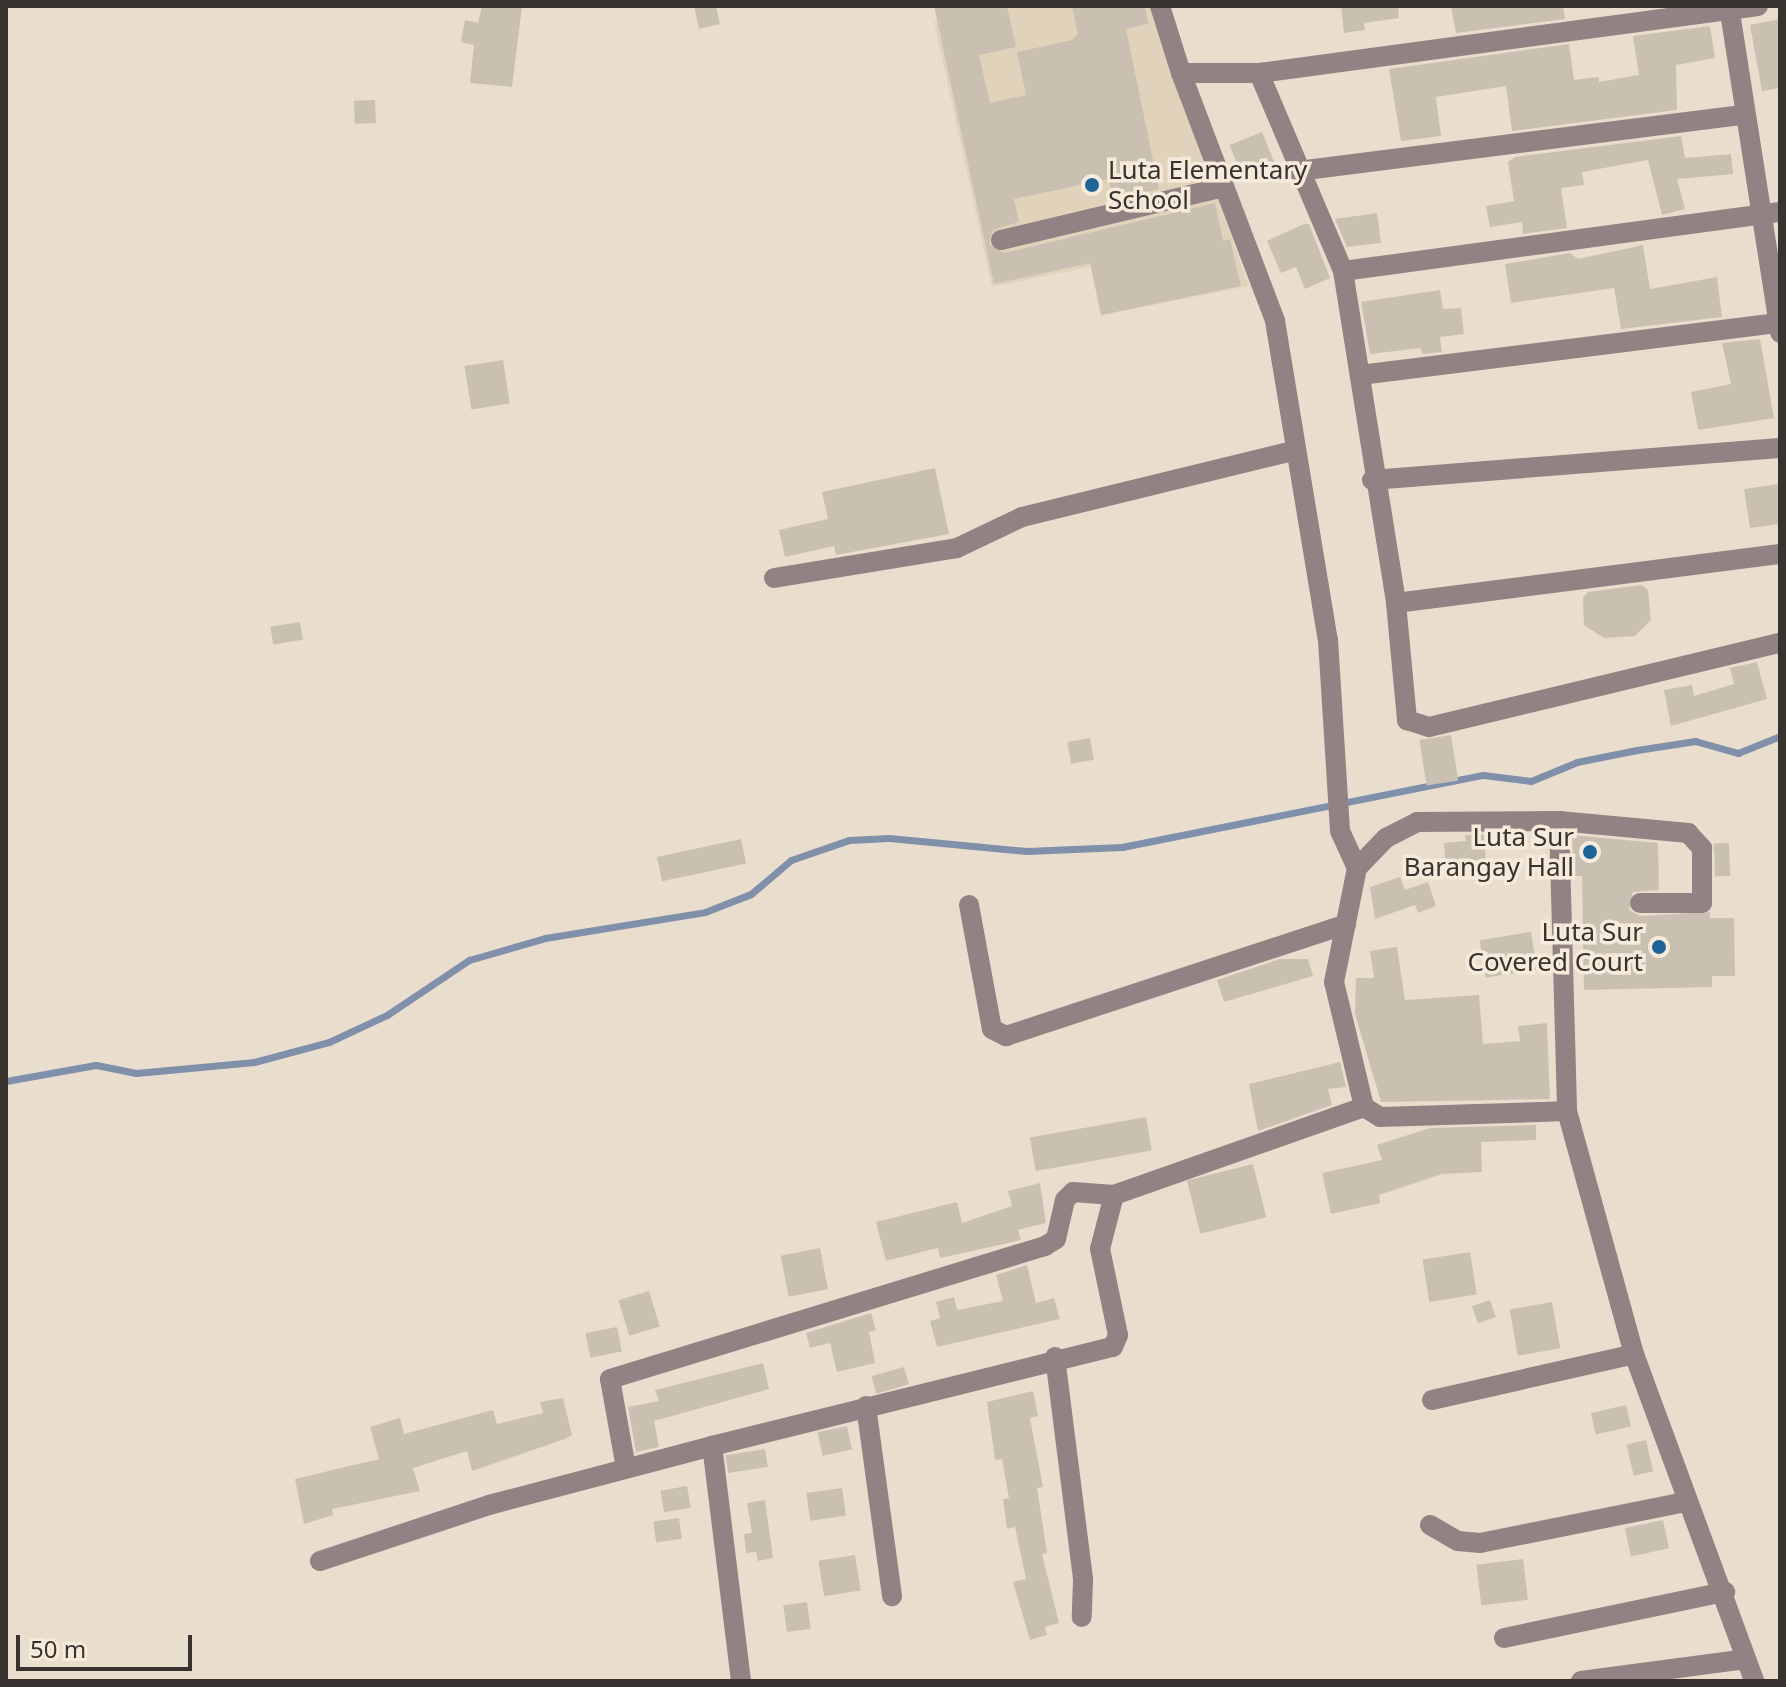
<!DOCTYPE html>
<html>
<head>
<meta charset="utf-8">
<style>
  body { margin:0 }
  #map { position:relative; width:1786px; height:1687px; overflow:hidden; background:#e9dece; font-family:"Noto Sans",sans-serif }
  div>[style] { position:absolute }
  .built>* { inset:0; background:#e1d2bc }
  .stream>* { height:7px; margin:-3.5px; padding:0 3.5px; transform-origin:3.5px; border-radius:3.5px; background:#808faa }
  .building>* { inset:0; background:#cac0b1; transform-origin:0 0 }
  .minor>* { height:20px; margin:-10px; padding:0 10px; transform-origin:10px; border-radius:10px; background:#938283 }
  .dots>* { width:22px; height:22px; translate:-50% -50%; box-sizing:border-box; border:4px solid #f6ebdb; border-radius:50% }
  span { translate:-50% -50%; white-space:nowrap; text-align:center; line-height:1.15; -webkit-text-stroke:7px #f6ebdb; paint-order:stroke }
  .poi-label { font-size:26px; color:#38332e }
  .left { translate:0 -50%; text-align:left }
  .right { translate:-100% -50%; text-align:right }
  .frame { position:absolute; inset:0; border:8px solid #38332e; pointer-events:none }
  .scale { position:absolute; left:16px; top:1635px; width:176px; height:36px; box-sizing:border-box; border:4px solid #38332e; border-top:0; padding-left:10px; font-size:24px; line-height:28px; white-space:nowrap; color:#38332e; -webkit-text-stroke:6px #f6ebdb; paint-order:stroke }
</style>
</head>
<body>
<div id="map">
  <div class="built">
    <div style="clip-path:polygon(1150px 6px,1249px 286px,1108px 314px,1099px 265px,992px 287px,934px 22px,1007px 7px)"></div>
  </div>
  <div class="stream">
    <div style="left:6px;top:1081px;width:91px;rotate:-10.1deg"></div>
    <div style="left:96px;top:1065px;width:41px;rotate:11.3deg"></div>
    <div style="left:136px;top:1073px;width:119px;rotate:-5.3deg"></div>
    <div style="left:254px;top:1062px;width:78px;rotate:-14.9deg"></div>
    <div style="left:329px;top:1042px;width:64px;rotate:-25deg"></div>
    <div style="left:387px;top:1015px;width:99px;rotate:-33.9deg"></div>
    <div style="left:469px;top:960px;width:79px;rotate:-16.1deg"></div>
    <div style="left:545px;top:938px;width:162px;rotate:-9.2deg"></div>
    <div style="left:705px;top:912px;width:49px;rotate:-21.4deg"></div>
    <div style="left:751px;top:894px;width:52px;rotate:-40.4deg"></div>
    <div style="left:791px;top:860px;width:61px;rotate:-19deg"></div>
    <div style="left:849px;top:840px;width:40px;rotate:-2.9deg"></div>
    <div style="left:889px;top:838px;width:139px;rotate:5.4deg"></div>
    <div style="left:1027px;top:851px;width:95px;rotate:-2.4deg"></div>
    <div style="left:1122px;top:847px;width:368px;rotate:-11.3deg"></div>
    <div style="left:1483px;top:775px;width:48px;rotate:7.1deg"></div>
    <div style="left:1531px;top:781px;width:50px;rotate:-22.4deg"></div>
    <div style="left:1577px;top:762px;width:61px;rotate:-11.3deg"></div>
    <div style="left:1637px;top:750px;width:59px;rotate:-8.8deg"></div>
    <div style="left:1695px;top:741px;width:45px;rotate:15.6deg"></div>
    <div style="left:1738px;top:753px;width:45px;rotate:-22deg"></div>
  </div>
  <div class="building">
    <div style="clip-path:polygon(482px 6px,522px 6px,512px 87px,470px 83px,474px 45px,461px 42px,465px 20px,478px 23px)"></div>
    <div style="clip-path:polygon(694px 6px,716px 6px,720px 24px,699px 29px)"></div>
    <div style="clip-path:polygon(934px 6px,1007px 6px,1016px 47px,979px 55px,990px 103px,1026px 95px,1017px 52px,1072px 40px,1078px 34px,1072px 6px,1145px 6px,1148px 24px,1126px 29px,1159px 189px,1113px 200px,1109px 179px,1014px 199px,1019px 222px,993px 230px,989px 244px,1004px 253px,1215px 203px,1223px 241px,1230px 239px,1241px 286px,1101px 315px,1090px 263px,994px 284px)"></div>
    <div style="clip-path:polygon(1341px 6px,1398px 6px,1399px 18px,1364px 23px,1365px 30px,1344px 33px)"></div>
    <div style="clip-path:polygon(1451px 6px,1563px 6px,1565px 19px,1456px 33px)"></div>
    <div style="clip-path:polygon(1780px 19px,1780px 88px,1762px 91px,1750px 25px)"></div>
    <div style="clip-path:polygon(1710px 26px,1715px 58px,1676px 65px,1677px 110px,1512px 131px,1506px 86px,1436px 97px,1441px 136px,1401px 141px,1389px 69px,1569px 44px,1574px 80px,1599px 77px,1599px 82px,1639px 75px,1633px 36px)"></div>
    <div style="left:375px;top:100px;width:23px;height:21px;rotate:88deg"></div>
    <div style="left:1262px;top:132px;width:35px;height:35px;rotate:68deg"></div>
    <div style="clip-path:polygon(1681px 136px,1685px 158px,1731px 154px,1733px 174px,1677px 179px,1685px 209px,1662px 215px,1648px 160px,1582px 172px,1584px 185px,1561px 188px,1567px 228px,1523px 234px,1522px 222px,1490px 227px,1486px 206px,1514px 201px,1508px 162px,1515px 157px)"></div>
    <div style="clip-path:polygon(1377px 213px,1381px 243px,1347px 247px,1335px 219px)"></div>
    <div style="clip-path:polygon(1304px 224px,1309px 224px,1330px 278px,1305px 289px,1296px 267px,1281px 273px,1267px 241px)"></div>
    <div style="clip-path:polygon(1643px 245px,1650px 289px,1717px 277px,1722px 317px,1621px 329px,1614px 288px,1511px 303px,1505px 264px,1570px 253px,1578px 259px)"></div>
    <div style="clip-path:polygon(1440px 290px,1443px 309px,1461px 308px,1464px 334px,1440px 337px,1442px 352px,1422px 354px,1421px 348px,1370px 354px,1361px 302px)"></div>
    <div style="clip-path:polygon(1760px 339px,1774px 418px,1698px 430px,1691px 392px,1731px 384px,1722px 343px)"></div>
    <div style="left:503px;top:360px;width:44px;height:39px;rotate:81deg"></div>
    <div style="clip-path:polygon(935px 468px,949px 534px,836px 555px,834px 546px,785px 557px,779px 530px,828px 519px,822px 492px)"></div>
    <div style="clip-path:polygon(1780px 484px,1780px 524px,1750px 528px,1744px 489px)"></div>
    <div style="clip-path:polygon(1642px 585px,1648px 590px,1651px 620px,1635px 636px,1604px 638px,1584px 625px,1583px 598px,1588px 592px)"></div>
    <div style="left:300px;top:622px;width:18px;height:30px;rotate:81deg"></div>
    <div style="clip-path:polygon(1757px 662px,1767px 699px,1671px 726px,1664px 690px,1692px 685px,1694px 696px,1734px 684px,1730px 668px)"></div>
    <div style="left:1451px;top:735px;width:46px;height:32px;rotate:81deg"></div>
    <div style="left:1090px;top:738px;width:22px;height:23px;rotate:80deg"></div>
    <div style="clip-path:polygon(1465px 835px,1484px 835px,1486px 860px,1445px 860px,1444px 843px,1466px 841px)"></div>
    <div style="clip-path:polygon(1572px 835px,1658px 843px,1659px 890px,1633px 892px,1629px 910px,1640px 916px,1710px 912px,1710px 918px,1734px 918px,1735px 976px,1712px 976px,1712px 987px,1584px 990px,1582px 876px,1574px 876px)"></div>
    <div style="left:741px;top:839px;width:25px;height:86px;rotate:78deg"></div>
    <div style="left:1729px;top:843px;width:33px;height:15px;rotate:88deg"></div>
    <div style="clip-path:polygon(1400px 877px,1405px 890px,1428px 882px,1436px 906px,1418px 913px,1415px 905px,1375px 919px,1370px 887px)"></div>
    <div style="left:1531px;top:932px;width:38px;height:52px;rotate:81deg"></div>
    <div style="clip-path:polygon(1397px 947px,1405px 1000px,1479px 995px,1483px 1044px,1520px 1041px,1518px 1026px,1547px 1023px,1550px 1099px,1381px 1102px,1355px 1014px,1356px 978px,1374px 978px,1370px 951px)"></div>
    <div style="clip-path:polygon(1280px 959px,1308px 959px,1313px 976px,1224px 1002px,1217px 980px)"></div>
    <div style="clip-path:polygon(1340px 1062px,1346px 1087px,1328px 1089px,1332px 1105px,1258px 1131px,1249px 1084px)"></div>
    <div style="left:1146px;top:1117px;width:34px;height:118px;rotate:80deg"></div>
    <div style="clip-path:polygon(1536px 1125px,1536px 1140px,1481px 1142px,1482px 1172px,1442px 1174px,1379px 1195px,1380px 1203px,1331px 1214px,1322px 1173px,1382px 1160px,1377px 1145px,1430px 1128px)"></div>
    <div style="left:1253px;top:1164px;width:55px;height:68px;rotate:76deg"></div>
    <div style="clip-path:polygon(1040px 1183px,1046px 1223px,1018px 1230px,1021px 1240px,940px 1258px,938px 1248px,886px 1261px,876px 1222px,957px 1202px,962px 1223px,1012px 1206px,1008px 1191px)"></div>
    <div style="left:820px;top:1248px;width:42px;height:40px;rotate:79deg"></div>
    <div style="left:1470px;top:1252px;width:43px;height:48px;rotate:81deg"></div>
    <div style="clip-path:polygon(1027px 1265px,1036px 1303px,1054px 1298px,1060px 1319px,937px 1347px,930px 1321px,940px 1318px,936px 1302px,954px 1297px,957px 1310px,1003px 1301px,996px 1275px)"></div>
    <div style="left:649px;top:1291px;width:37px;height:32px;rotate:73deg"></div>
    <div style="left:1490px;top:1300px;width:18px;height:19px;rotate:71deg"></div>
    <div style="left:1552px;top:1302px;width:47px;height:43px;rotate:80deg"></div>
    <div style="clip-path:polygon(871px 1313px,876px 1330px,869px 1332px,875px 1363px,837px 1372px,830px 1343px,810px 1348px,806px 1333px)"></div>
    <div style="left:617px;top:1327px;width:25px;height:32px;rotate:79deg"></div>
    <div style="clip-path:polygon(763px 1363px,769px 1389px,654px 1421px,659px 1447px,636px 1452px,628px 1407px,659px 1401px,655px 1390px)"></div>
    <div style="left:904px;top:1367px;width:18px;height:34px;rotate:74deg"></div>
    <div style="clip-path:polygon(1033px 1391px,1038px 1416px,1030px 1418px,1043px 1487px,1037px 1488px,1047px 1553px,1042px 1554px,1059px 1623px,1045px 1627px,1047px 1635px,1030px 1640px,1013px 1582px,1026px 1579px,1015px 1527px,1007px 1529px,1003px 1499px,1009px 1498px,1002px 1459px,995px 1460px,987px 1402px)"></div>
    <div style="clip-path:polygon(563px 1398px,572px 1435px,565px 1439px,472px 1471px,467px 1451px,413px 1468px,420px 1491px,332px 1509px,333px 1515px,304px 1524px,295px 1479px,379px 1459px,370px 1427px,400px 1418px,404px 1434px,493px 1410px,497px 1424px,543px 1413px,540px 1402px)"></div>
    <div style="left:1626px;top:1405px;width:22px;height:36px;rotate:77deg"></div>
    <div style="left:847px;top:1426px;width:24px;height:30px;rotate:78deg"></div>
    <div style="left:1646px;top:1440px;width:32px;height:20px;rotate:77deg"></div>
    <div style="left:765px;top:1449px;width:18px;height:40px;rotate:81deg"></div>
    <div style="left:687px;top:1486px;width:22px;height:27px;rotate:80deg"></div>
    <div style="left:842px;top:1488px;width:28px;height:36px;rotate:82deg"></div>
    <div style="clip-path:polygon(765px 1500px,773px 1558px,758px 1561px,756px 1552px,746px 1553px,744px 1534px,752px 1533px,747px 1503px)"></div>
    <div style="left:679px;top:1518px;width:21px;height:26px;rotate:82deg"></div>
    <div style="left:1663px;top:1520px;width:29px;height:39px;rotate:78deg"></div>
    <div style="left:855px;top:1555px;width:36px;height:37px;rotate:81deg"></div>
    <div style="left:1523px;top:1559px;width:41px;height:47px;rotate:83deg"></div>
    <div style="left:807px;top:1602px;width:27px;height:24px;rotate:82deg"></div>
  </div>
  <div class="minor">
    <div style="left:1160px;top:6px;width:70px;rotate:72.6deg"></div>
    <div style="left:1181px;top:73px;width:265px;rotate:69.2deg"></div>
    <div style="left:1275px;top:321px;width:323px;rotate:80.6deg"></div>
    <div style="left:1328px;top:640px;width:191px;rotate:86.4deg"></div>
    <div style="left:1340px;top:831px;width:41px;rotate:65.3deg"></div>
    <div style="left:1357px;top:868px;width:116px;rotate:101.4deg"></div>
    <div style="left:1334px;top:982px;width:129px;rotate:76.5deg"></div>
    <div style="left:1364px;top:1107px;width:19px;rotate:32deg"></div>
    <div style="left:1380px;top:1117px;width:187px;rotate:-1.8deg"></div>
    <div style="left:1729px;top:6px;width:331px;rotate:81.1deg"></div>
    <div style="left:1758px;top:6px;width:503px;rotate:172.35deg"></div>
    <div style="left:1259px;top:73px;width:215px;rotate:67deg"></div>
    <div style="left:1343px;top:271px;width:336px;rotate:80.9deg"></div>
    <div style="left:1396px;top:603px;width:118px;rotate:84.6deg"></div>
    <div style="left:1407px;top:720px;width:23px;rotate:18deg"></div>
    <div style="left:1429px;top:727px;width:361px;rotate:-13.5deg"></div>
    <div style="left:1181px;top:73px;width:78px"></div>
    <div style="left:1298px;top:171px;width:450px;rotate:-7.2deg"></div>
    <div style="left:1001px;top:240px;width:229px;rotate:-13.4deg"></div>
    <div style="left:1343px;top:271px;width:441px;rotate:-7.7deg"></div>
    <div style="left:1360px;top:375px;width:423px;rotate:-7.1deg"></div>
    <div style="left:1372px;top:480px;width:409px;rotate:-4.5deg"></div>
    <div style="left:774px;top:578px;width:185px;rotate:-9.3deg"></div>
    <div style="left:957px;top:548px;width:72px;rotate:-25.5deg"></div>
    <div style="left:1022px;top:517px;width:282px;rotate:-13.7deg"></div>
    <div style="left:1396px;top:603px;width:387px;rotate:-7.3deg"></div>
    <div style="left:1559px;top:821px;width:290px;rotate:88.4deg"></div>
    <div style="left:1567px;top:1111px;width:252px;rotate:74.6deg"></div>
    <div style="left:1634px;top:1354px;width:348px;rotate:69.8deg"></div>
    <div style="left:1357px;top:868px;width:42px;rotate:-46deg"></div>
    <div style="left:1386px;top:838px;width:35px;rotate:-27deg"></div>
    <div style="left:1417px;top:822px;width:142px;rotate:-0.4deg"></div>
    <div style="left:1559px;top:821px;width:130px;rotate:5.3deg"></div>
    <div style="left:1688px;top:833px;width:21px;rotate:47deg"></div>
    <div style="left:1702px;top:848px;width:55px;rotate:90deg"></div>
    <div style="left:1702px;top:903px;width:62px;rotate:180deg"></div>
    <div style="left:969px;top:905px;width:126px;rotate:79.5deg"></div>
    <div style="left:992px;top:1029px;width:16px;rotate:27deg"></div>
    <div style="left:1006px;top:1036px;width:358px;rotate:-18.2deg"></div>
    <div style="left:1055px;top:1357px;width:225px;rotate:82.8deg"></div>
    <div style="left:1083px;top:1580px;width:37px;rotate:92deg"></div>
    <div style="left:1432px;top:1400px;width:207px;rotate:-12.8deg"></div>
    <div style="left:866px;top:1406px;width:192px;rotate:82.2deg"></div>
    <div style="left:626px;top:1468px;width:90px;rotate:-100.2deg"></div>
    <div style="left:610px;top:1379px;width:455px;rotate:-17deg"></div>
    <div style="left:1045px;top:1246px;width:13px;rotate:-32deg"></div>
    <div style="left:1056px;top:1239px;width:40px;rotate:-77deg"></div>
    <div style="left:1065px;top:1200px;width:11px;rotate:-45deg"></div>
    <div style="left:1073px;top:1192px;width:41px;rotate:4.2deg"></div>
    <div style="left:1114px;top:1195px;width:265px;rotate:-19.4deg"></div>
    <div style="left:1430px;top:1525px;width:32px;rotate:30deg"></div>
    <div style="left:1458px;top:1541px;width:22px;rotate:5deg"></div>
    <div style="left:1480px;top:1543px;width:210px;rotate:-11.3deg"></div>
    <div style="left:320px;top:1561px;width:178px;rotate:-18.3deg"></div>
    <div style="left:489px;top:1505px;width:231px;rotate:-14.8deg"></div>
    <div style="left:1504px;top:1638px;width:226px;rotate:-11.8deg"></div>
    <div style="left:741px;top:1681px;width:237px;rotate:-97deg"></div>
    <div style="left:712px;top:1446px;width:413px;rotate:-13.9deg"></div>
    <div style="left:1113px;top:1347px;width:13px;rotate:-67deg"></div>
    <div style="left:1118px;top:1335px;width:88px;rotate:-101.8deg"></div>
    <div style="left:1100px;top:1249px;width:56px;rotate:-75.5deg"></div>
    <div style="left:1581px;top:1681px;width:166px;rotate:-7.6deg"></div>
  </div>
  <div class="dots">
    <div style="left:1092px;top:185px;background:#1f6499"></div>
    <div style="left:1590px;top:852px;background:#1f6499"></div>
    <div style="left:1659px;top:947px;background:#1f6499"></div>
  </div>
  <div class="poi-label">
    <span class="left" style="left:1108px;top:185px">Luta Elementary<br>School</span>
    <span class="right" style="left:1574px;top:852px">Luta Sur<br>Barangay Hall</span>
    <span class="right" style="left:1643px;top:947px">Luta Sur<br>Covered Court</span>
  </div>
  <div class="frame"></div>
  <div class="scale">50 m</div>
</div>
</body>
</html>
